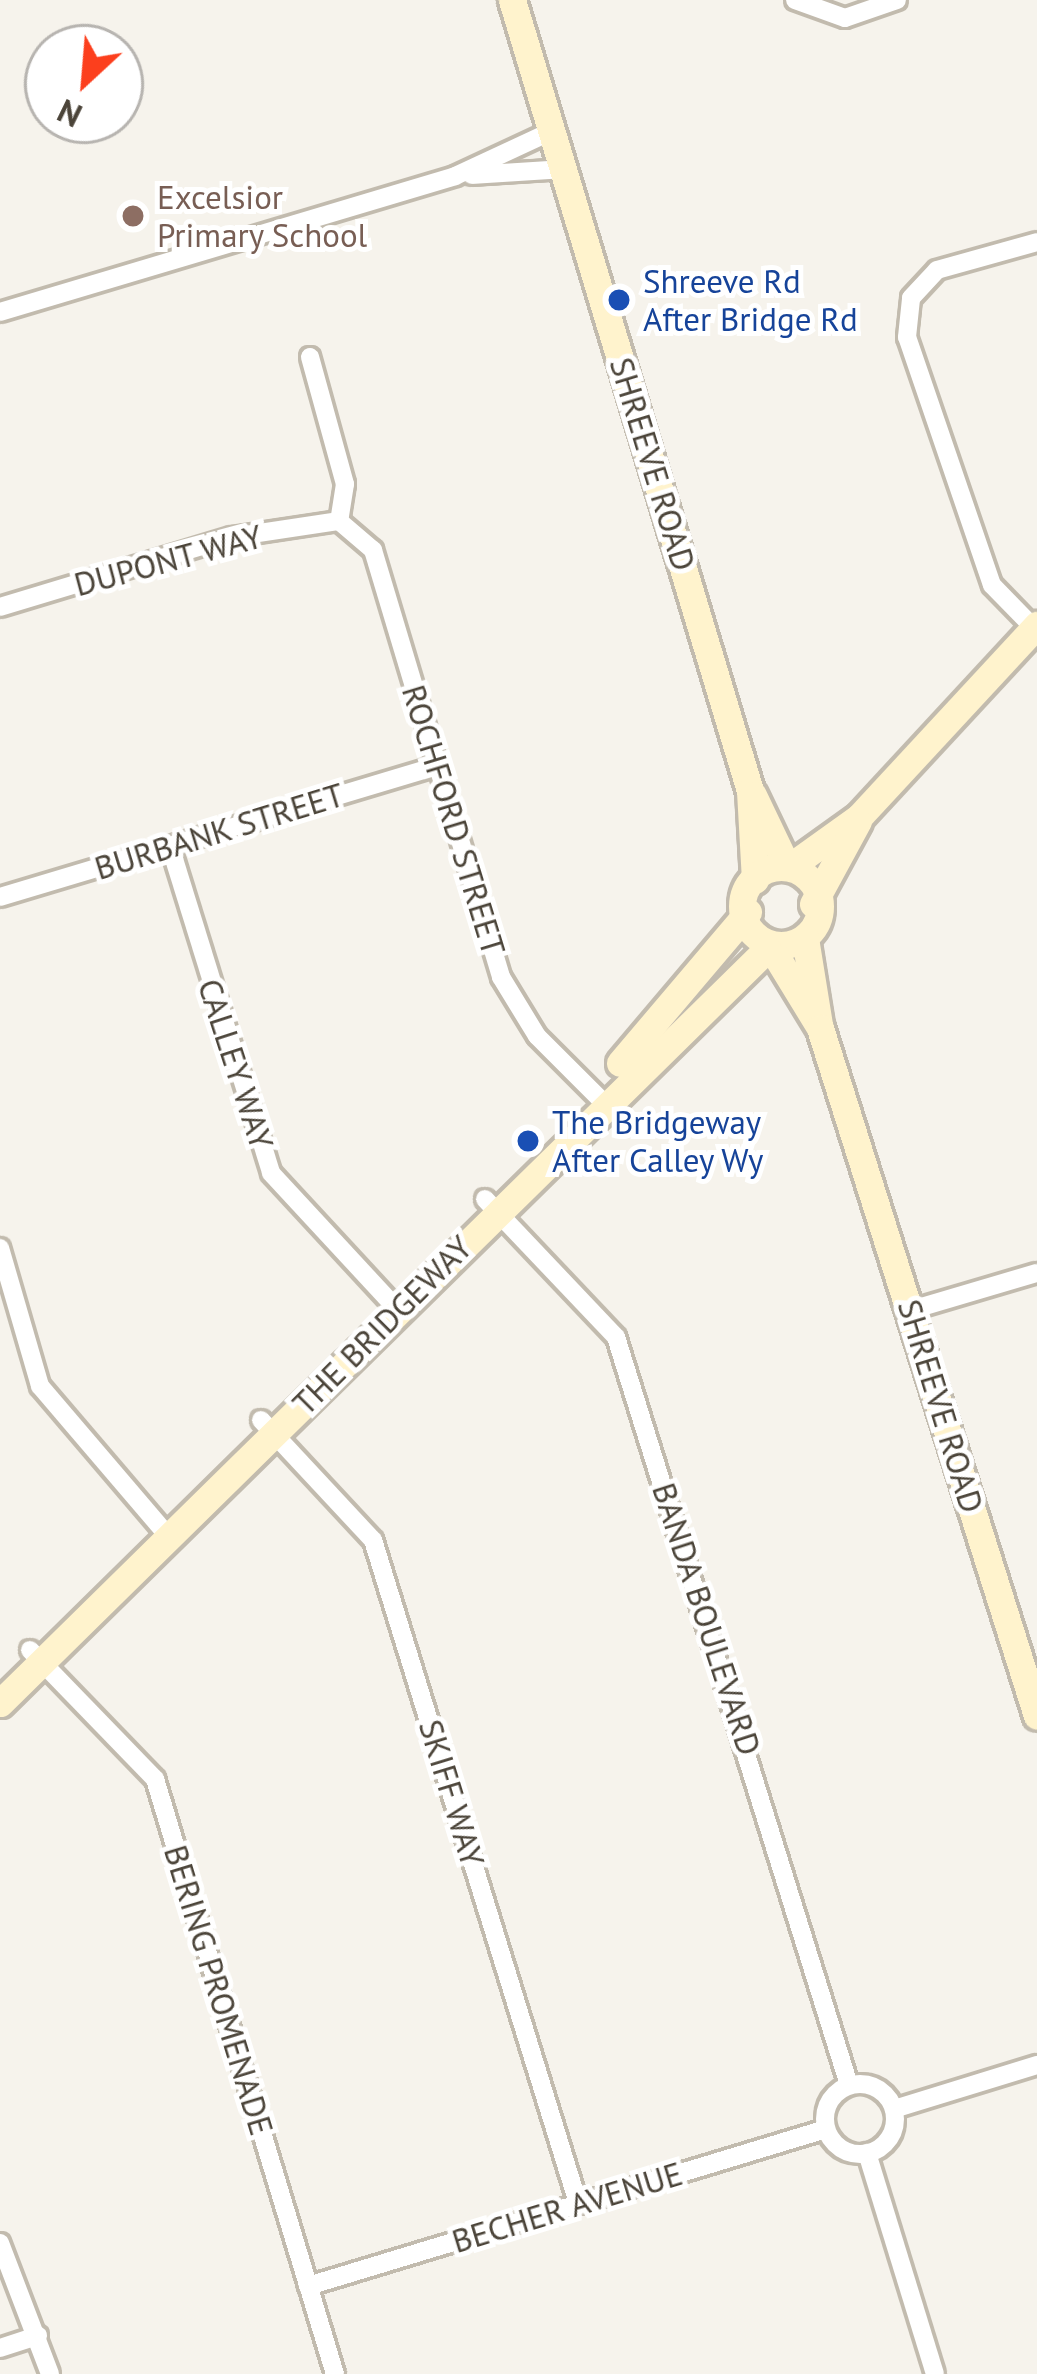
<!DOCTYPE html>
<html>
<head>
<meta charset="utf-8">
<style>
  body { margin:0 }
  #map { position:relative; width:1037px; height:2374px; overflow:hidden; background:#f6f3ec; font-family:"PT Sans",sans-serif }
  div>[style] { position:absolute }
  .roads { filter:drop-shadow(3px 0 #c2bbae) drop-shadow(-3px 0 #c2bbae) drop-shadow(0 3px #c2bbae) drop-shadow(0 -3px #c2bbae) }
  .street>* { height:18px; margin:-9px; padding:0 9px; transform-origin:9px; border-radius:9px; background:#fff }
  .street>.ring { margin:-9px; padding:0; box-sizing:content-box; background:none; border:18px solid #fff; border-radius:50% }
  .secondary>* { height:27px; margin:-13.5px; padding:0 13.5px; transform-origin:13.5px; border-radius:13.5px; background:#fff3cd }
  .secondary>.ring { margin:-13.5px; padding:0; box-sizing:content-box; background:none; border:27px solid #fff3cd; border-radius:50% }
  .dots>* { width:33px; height:33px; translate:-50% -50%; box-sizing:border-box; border:6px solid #fff; border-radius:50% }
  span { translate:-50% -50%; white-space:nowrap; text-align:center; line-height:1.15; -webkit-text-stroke:10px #fff; paint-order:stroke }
  .education-label { font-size:33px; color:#785e54 }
  .left { translate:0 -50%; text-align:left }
  .transit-label { font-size:33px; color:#164399 }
  .street-label { font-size:33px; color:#4b4439 }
  .north { position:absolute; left:24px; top:24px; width:120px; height:120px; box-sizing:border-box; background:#fff; border:3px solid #b7b4b0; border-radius:50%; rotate:206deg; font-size:33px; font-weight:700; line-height:48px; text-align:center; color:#4b4439 }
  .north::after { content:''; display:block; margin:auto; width:42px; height:54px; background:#fc3f1d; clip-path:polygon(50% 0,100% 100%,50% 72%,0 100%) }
</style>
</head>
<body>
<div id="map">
  <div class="roads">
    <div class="street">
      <div style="left:795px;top:0;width:53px;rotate:19.8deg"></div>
      <div style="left:845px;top:18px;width:55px;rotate:-19.1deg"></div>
      <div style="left:472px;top:175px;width:92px;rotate:-3.7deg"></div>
      <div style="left:0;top:312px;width:475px;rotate:-16.6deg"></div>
      <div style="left:455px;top:176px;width:107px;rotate:-24.9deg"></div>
      <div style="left:310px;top:357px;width:132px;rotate:74.6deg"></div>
      <div style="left:345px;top:484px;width:37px;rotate:99deg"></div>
      <div style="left:339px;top:521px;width:45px;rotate:40.5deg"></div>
      <div style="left:373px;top:550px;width:446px;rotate:73.3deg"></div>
      <div style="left:501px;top:977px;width:69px;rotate:58.6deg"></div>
      <div style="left:537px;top:1036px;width:95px;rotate:45deg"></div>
      <div style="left:0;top:607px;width:242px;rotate:-16.8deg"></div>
      <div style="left:232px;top:537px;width:108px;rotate:-8.5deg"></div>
      <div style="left:1034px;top:628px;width:60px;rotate:-134.3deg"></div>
      <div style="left:992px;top:585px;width:262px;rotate:-108.9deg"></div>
      <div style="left:907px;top:337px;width:39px;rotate:-84deg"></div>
      <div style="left:911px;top:298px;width:38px;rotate:-47deg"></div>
      <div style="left:937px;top:270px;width:104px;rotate:-15.6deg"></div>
      <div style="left:170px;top:846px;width:342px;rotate:72.8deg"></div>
      <div style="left:271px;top:1173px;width:185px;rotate:47.2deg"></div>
      <div style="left:0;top:897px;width:458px;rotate:-16.7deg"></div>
      <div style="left:485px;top:1199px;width:190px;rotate:46.5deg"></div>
      <div style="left:616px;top:1337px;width:783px;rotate:72.7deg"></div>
      <div style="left:0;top:1248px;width:144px;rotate:73.8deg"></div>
      <div style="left:40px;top:1386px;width:197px;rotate:49.5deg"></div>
      <div style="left:911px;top:1310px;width:131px;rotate:-16.4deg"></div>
      <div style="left:261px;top:1420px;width:164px;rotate:47deg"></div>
      <div style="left:373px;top:1540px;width:694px;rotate:72.82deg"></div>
      <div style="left:30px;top:1650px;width:180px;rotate:45.9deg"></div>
      <div style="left:155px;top:1779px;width:622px;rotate:73.17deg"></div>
      <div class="ring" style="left:825px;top:2084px;width:52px;height:52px"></div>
      <div style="left:894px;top:2109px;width:150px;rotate:-17.1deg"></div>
      <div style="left:867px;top:2153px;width:231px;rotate:72.9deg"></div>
      <div style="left:0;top:2243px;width:140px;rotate:69.1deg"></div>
      <div style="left:308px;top:2286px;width:541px;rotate:-16.86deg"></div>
      <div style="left:0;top:2348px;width:40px;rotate:-18deg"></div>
    </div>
    <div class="secondary">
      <div style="left:512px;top:0;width:826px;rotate:73.25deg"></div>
      <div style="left:750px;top:791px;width:89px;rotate:86.8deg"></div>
      <div style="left:753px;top:795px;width:72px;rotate:64.5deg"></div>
      <div style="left:795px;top:863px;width:79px;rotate:-35.7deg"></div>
      <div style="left:859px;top:817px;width:262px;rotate:-47.2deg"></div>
      <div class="ring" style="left:742px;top:867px;width:51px;height:51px"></div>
      <div style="left:813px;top:904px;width:94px;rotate:-61.5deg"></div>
      <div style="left:805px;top:938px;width:87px;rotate:80.8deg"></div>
      <div style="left:773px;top:951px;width:90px;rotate:58.6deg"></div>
      <div style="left:820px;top:1028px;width:721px;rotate:72.49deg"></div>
      <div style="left:620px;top:1063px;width:198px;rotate:-49.7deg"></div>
      <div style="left:0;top:1703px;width:1076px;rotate:-44.51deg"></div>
    </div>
  </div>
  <div class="dots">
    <div style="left:133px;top:216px;background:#8d6e63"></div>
    <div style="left:619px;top:300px;background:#1a4fb4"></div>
    <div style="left:528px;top:1141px;background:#1a4fb4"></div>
  </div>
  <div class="education-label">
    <span class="left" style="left:157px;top:216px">Excelsior<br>Primary School</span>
  </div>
  <div class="transit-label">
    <span class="left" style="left:643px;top:300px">Shreeve Rd<br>After Bridge Rd</span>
    <span class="left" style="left:552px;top:1141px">The Bridgeway<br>After Calley Wy</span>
  </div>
  <div class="street-label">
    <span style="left:653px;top:464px;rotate:73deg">SHREEVE ROAD</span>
    <span style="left:168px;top:560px;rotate:-15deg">DUPONT WAY</span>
    <span style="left:454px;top:820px;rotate:73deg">ROCHFORD STREET</span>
    <span style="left:219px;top:831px;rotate:-17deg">BURBANK STREET</span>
    <span style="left:236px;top:1064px;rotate:72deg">CALLEY WAY</span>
    <span style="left:382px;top:1325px;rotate:-45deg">THE BRIDGEWAY</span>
    <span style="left:941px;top:1406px;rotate:73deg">SHREEVE ROAD</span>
    <span style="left:707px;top:1619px;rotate:72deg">BANDA BOULEVARD</span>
    <span style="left:452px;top:1793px;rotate:73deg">SKIFF WAY</span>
    <span style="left:219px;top:1990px;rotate:73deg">BERING PROMENADE</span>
    <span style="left:567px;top:2207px;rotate:-17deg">BECHER AVENUE</span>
  </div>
  <div class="north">N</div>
</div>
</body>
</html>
